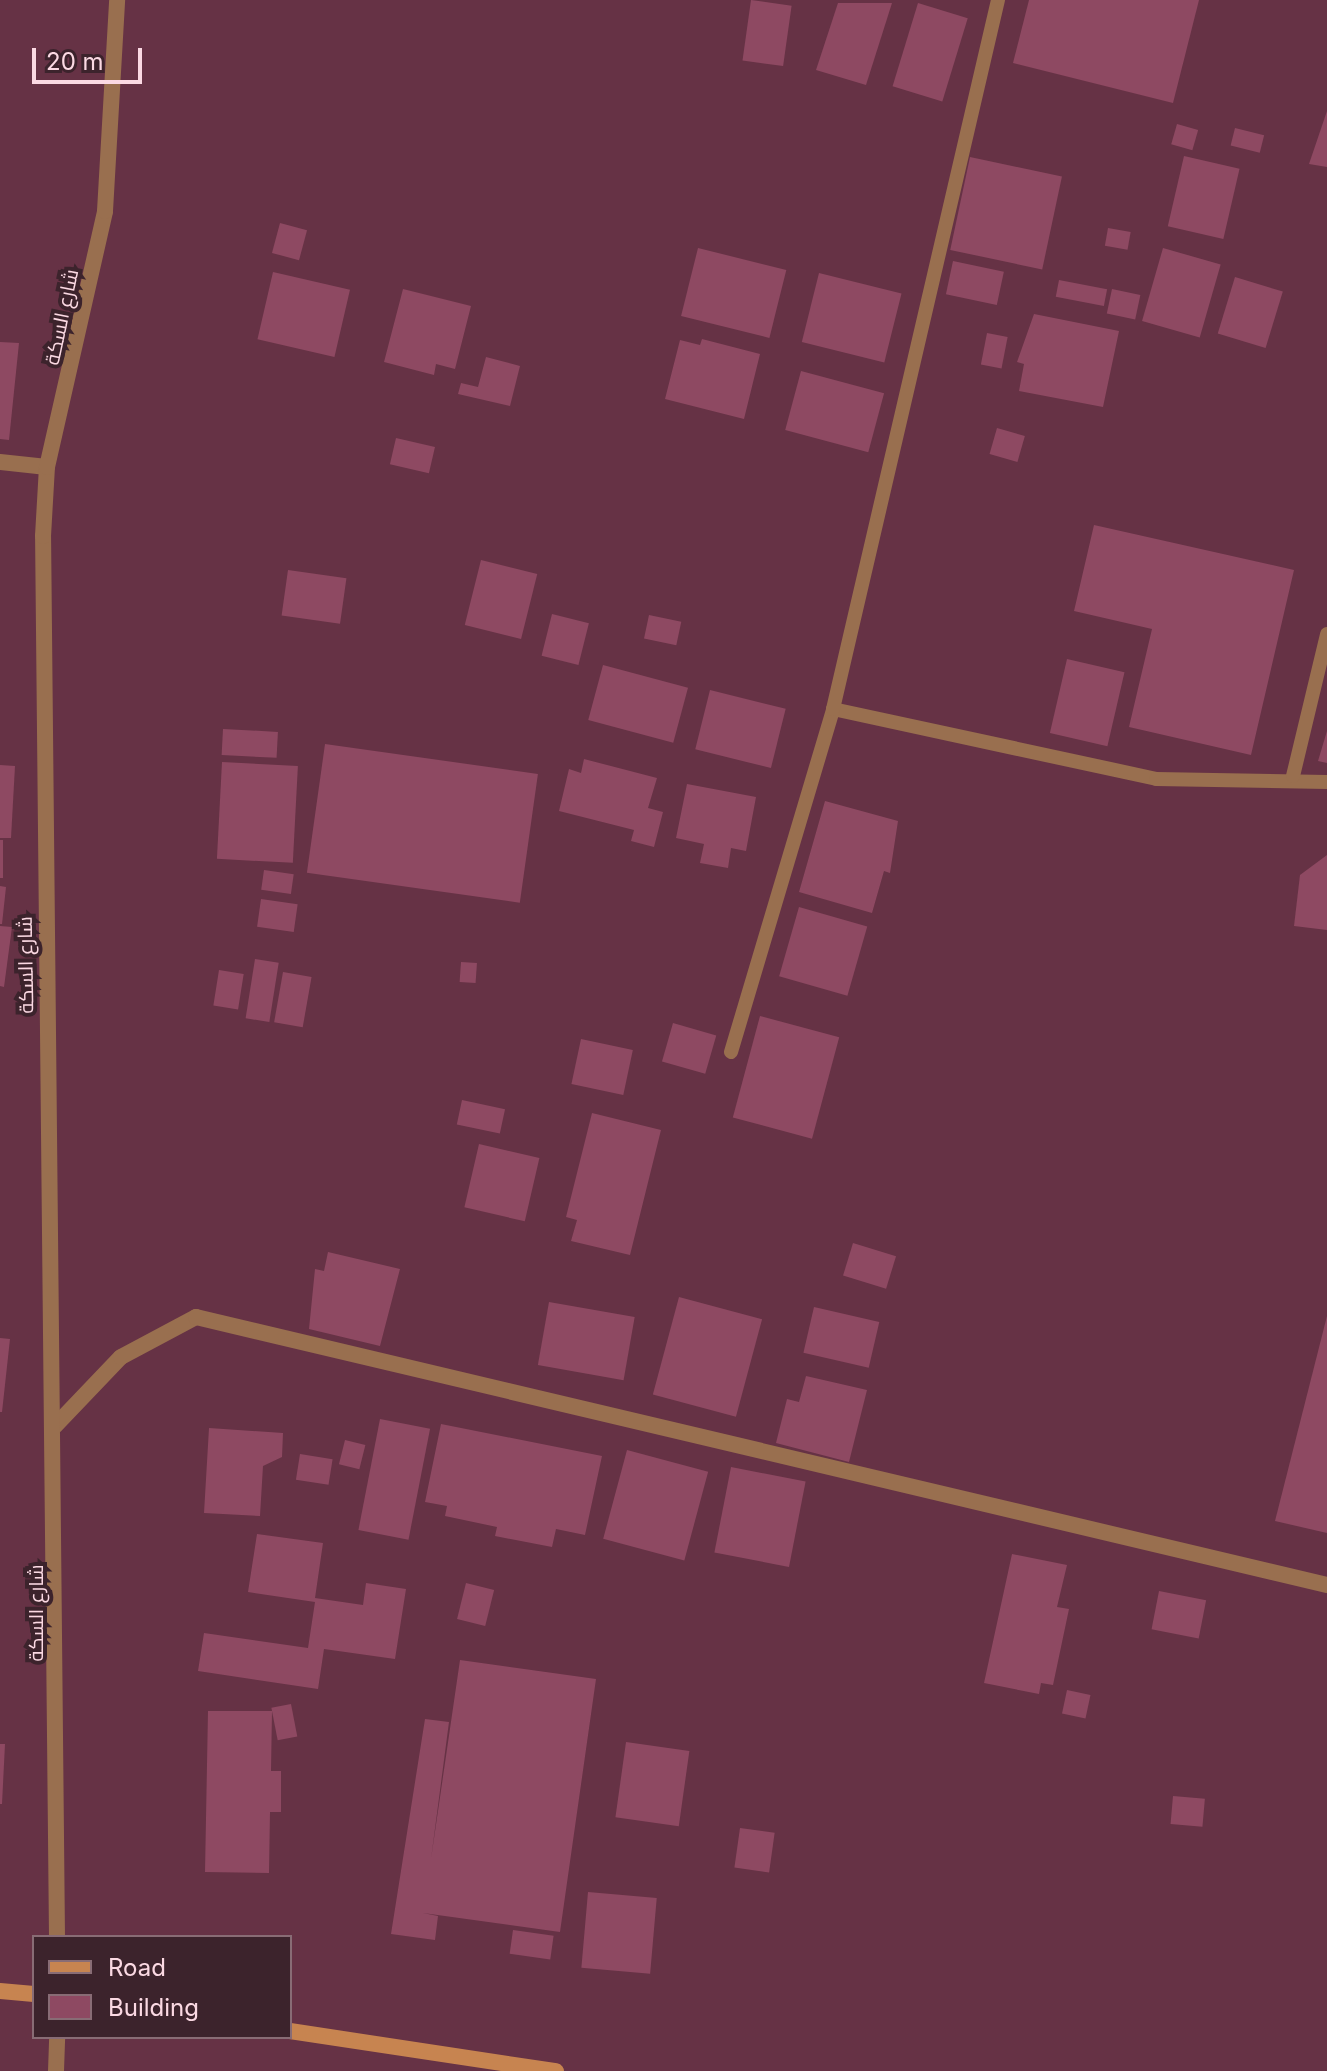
<!DOCTYPE html>
<html>
<head>
<meta charset="utf-8">
<style>
  body { margin:0 }
  #map { position:relative; width:1327px; height:2071px; overflow:hidden; background:#663245; font-family:Inter,Cairo,sans-serif }
  div>[style] { position:absolute }
  .building>* { inset:0; background:#8e4962; transform-origin:0 0 }
  .lane>* { height:14px; margin:-7px; padding:0 7px; transform-origin:7px; border-radius:7px; background:#996f4f }
  .street>* { height:16px; margin:-8px; padding:0 8px; transform-origin:8px; border-radius:8px; background:#996f4f }
  .secondary>* { height:16px; margin:-8px; padding:0 8px; transform-origin:8px; border-radius:8px; background:#c78450 }
  span { translate:-50% -50%; white-space:nowrap; text-align:center; line-height:1.15; -webkit-text-stroke:8px #3c232c; paint-order:stroke }
  .street-label { font-size:20px; color:#fbd9e3 }
  .legend { position:absolute; left:32px; top:1935px; width:260px; height:104px; box-sizing:border-box; background:#3c232c; border:2px solid #886c75; margin:0; padding:10px 14px; list-style:none; font-size:24px; color:#fbd9e3 }
  .legend li { display:flex; align-items:center; gap:16px; height:40px }
  .legend b { width:40px; border:2px solid #886c75 }
  .scale { position:absolute; left:32px; top:48px; width:110px; height:36px; box-sizing:border-box; border:4px solid #fbd9e3; border-top:0; padding-left:10px; font-size:24px; line-height:28px; white-space:nowrap; color:#fbd9e3; -webkit-text-stroke:6px #3c232c; paint-order:stroke }
</style>
</head>
<body>
<div id="map">
  <div class="building">
    <div style="left:751px;top:0;width:41px;height:61px;rotate:8deg"></div>
    <div style="clip-path:polygon(1029px 0,1199px 0,1173px 103px,1013px 63px)"></div>
    <div style="clip-path:polygon(838px 3px,892px 3px,866px 85px,816px 70px)"></div>
    <div style="left:918px;top:3px;width:52px;height:87px;rotate:17deg"></div>
    <div style="clip-path:polygon(1327px 111px,1327px 167px,1309px 164px)"></div>
    <div style="left:1177px;top:124px;width:22px;height:21px;rotate:16deg"></div>
    <div style="left:1235px;top:128px;width:30px;height:18px;rotate:14deg"></div>
    <div style="left:1184px;top:156px;width:57px;height:72px;rotate:13deg"></div>
    <div style="left:970px;top:157px;width:94px;height:95px;rotate:12deg"></div>
    <div style="left:280px;top:223px;width:28px;height:31px;rotate:15deg"></div>
    <div style="left:1108px;top:228px;width:23px;height:18px;rotate:10deg"></div>
    <div style="left:698px;top:248px;width:91px;height:70px;rotate:14deg"></div>
    <div style="left:1163px;top:248px;width:60px;height:76px;rotate:16deg"></div>
    <div style="left:953px;top:261px;width:52px;height:34px;rotate:12deg"></div>
    <div style="left:273px;top:272px;width:79px;height:69px;rotate:13deg"></div>
    <div style="left:819px;top:273px;width:85px;height:71px;rotate:14deg"></div>
    <div style="left:1235px;top:277px;width:50px;height:59px;rotate:17deg"></div>
    <div style="left:1059px;top:280px;width:49px;height:17px;rotate:11deg"></div>
    <div style="clip-path:polygon(403px 289px,471px 306px,455px 369px,436px 364px,434px 375px,384px 362px)"></div>
    <div style="left:1112px;top:289px;width:29px;height:25px;rotate:12deg"></div>
    <div style="clip-path:polygon(1034px 314px,1119px 331px,1103px 407px,1019px 391px,1024px 364px,1017px 362px)"></div>
    <div style="left:987px;top:333px;width:21px;height:32px;rotate:11deg"></div>
    <div style="clip-path:polygon(702px 339px,760px 354px,744px 419px,665px 399px,680px 340px,700px 345px)"></div>
    <div style="clip-path:polygon(0 342px,19px 343px,9px 440px,0 439px)"></div>
    <div style="clip-path:polygon(486px 357px,520px 366px,510px 406px,458px 394px,461px 383px,478px 387px)"></div>
    <div style="left:801px;top:371px;width:86px;height:61px;rotate:15deg"></div>
    <div style="left:997px;top:428px;width:29px;height:27px;rotate:16deg"></div>
    <div style="left:396px;top:438px;width:40px;height:27px;rotate:13deg"></div>
    <div style="clip-path:polygon(1094px 525px,1294px 570px,1251px 755px,1129px 727px,1152px 629px,1074px 611px)"></div>
    <div style="left:481px;top:560px;width:58px;height:67px;rotate:14deg"></div>
    <div style="left:288px;top:570px;width:59px;height:46px;rotate:8deg"></div>
    <div style="left:552px;top:614px;width:38px;height:43px;rotate:14deg"></div>
    <div style="left:649px;top:615px;width:33px;height:24px;rotate:12deg"></div>
    <div style="left:1067px;top:659px;width:59px;height:76px;rotate:13deg"></div>
    <div style="left:603px;top:665px;width:88px;height:57px;rotate:15deg"></div>
    <div style="left:710px;top:690px;width:78px;height:61px;rotate:14deg"></div>
    <div style="left:223px;top:729px;width:55px;height:26px;rotate:3deg"></div>
    <div style="clip-path:polygon(1327px 731px,1327px 763px,1318px 761px)"></div>
    <div style="left:325px;top:744px;width:215px;height:130px;rotate:8deg"></div>
    <div style="clip-path:polygon(584px 759px,657px 778px,648px 808px,663px 812px,654px 847px,631px 841px,634px 830px,559px 811px,569px 769px,581px 773px)"></div>
    <div style="left:222px;top:762px;width:76px;height:97px;rotate:3deg"></div>
    <div style="clip-path:polygon(0 765px,15px 766px,11px 838px,0 838px)"></div>
    <div style="clip-path:polygon(687px 784px,756px 797px,746px 851px,731px 848px,728px 868px,700px 863px,704px 844px,676px 838px)"></div>
    <div style="clip-path:polygon(825px 801px,898px 821px,890px 873px,884px 871px,872px 913px,799px 892px)"></div>
    <div style="left:0;top:840px;width:3px;height:38px"></div>
    <div style="clip-path:polygon(1327px 855px,1327px 930px,1294px 926px,1300px 875px)"></div>
    <div style="left:264px;top:870px;width:30px;height:20px;rotate:8deg"></div>
    <div style="clip-path:polygon(0 886px,6px 887px,2px 924px,0 924px)"></div>
    <div style="left:261px;top:899px;width:37px;height:28px;rotate:8deg"></div>
    <div style="left:799px;top:907px;width:71px;height:72px;rotate:16deg"></div>
    <div style="clip-path:polygon(0 926px,12px 927px,4px 987px,0 986px)"></div>
    <div style="left:255px;top:959px;width:24px;height:60px;rotate:9deg"></div>
    <div style="left:461px;top:962px;width:16px;height:20px;rotate:4deg"></div>
    <div style="left:219px;top:970px;width:25px;height:36px;rotate:9deg"></div>
    <div style="left:283px;top:972px;width:29px;height:51px;rotate:10deg"></div>
    <div style="left:760px;top:1016px;width:82px;height:105px;rotate:15deg"></div>
    <div style="left:673px;top:1023px;width:45px;height:40px;rotate:16deg"></div>
    <div style="left:581px;top:1039px;width:53px;height:46px;rotate:12deg"></div>
    <div style="left:462px;top:1100px;width:44px;height:25px;rotate:12deg"></div>
    <div style="clip-path:polygon(592px 1113px,661px 1130px,630px 1255px,571px 1241px,577px 1220px,566px 1217px)"></div>
    <div style="left:479px;top:1144px;width:62px;height:65px;rotate:13deg"></div>
    <div style="left:853px;top:1243px;width:45px;height:34px;rotate:17deg"></div>
    <div style="clip-path:polygon(328px 1252px,400px 1269px,380px 1346px,309px 1329px,315px 1269px,324px 1271px)"></div>
    <div style="left:679px;top:1297px;width:86px;height:101px;rotate:15deg"></div>
    <div style="left:549px;top:1302px;width:87px;height:64px;rotate:10deg"></div>
    <div style="left:814px;top:1307px;width:67px;height:47px;rotate:13deg"></div>
    <div style="clip-path:polygon(1327px 1316px,1327px 1533px,1275px 1521px)"></div>
    <div style="clip-path:polygon(0 1338px,10px 1339px,2px 1412px,0 1412px)"></div>
    <div style="clip-path:polygon(806px 1376px,867px 1390px,849px 1462px,776px 1443px,787px 1399px,799px 1402px)"></div>
    <div style="left:380px;top:1419px;width:51px;height:113px;rotate:11deg"></div>
    <div style="clip-path:polygon(441px 1424px,602px 1456px,585px 1535px,556px 1529px,552px 1547px,495px 1536px,497px 1527px,445px 1516px,447px 1506px,425px 1502px)"></div>
    <div style="clip-path:polygon(209px 1428px,283px 1433px,282px 1457px,263px 1466px,260px 1516px,204px 1513px)"></div>
    <div style="left:345px;top:1440px;width:21px;height:25px;rotate:14deg"></div>
    <div style="left:627px;top:1450px;width:84px;height:92px;rotate:15deg"></div>
    <div style="left:300px;top:1454px;width:33px;height:26px;rotate:9deg"></div>
    <div style="left:731px;top:1467px;width:76px;height:87px;rotate:11deg"></div>
    <div style="clip-path:polygon(257px 1534px,323px 1543px,315px 1598px,363px 1605px,366px 1583px,406px 1589px,395px 1659px,324px 1649px,318px 1689px,198px 1671px,204px 1633px,308px 1648px,315px 1602px,248px 1592px)"></div>
    <div style="clip-path:polygon(1012px 1554px,1067px 1565px,1057px 1607px,1069px 1609px,1053px 1685px,1041px 1683px,1039px 1694px,984px 1683px)"></div>
    <div style="left:466px;top:1583px;width:29px;height:37px;rotate:14deg"></div>
    <div style="left:1159px;top:1591px;width:48px;height:39px;rotate:11deg"></div>
    <div style="clip-path:polygon(460px 1660px,596px 1679px,560px 1932px,423px 1913px,438px 1916px,435px 1940px,391px 1934px,425px 1719px,449px 1722px,431px 1859px)"></div>
    <div style="left:1067px;top:1690px;width:24px;height:24px;rotate:12deg"></div>
    <div style="left:291px;top:1704px;width:33px;height:20px;rotate:79deg"></div>
    <div style="clip-path:polygon(208px 1711px,272px 1711px,271px 1771px,281px 1771px,281px 1812px,270px 1812px,269px 1873px,205px 1872px)"></div>
    <div style="left:626px;top:1742px;width:64px;height:76px;rotate:8deg"></div>
    <div style="clip-path:polygon(0 1744px,5px 1744px,2px 1804px,0 1804px)"></div>
    <div style="left:1173px;top:1796px;width:32px;height:28px;rotate:5deg"></div>
    <div style="left:740px;top:1828px;width:35px;height:40px;rotate:8deg"></div>
    <div style="left:588px;top:1892px;width:69px;height:76px;rotate:5deg"></div>
    <div style="left:513px;top:1930px;width:41px;height:24px;rotate:8deg"></div>
  </div>
  <div class="lane">
    <div style="left:833px;top:709px;width:330px;rotate:12.2deg"></div>
    <div style="left:1156px;top:779px;width:171px;rotate:1deg"></div>
    <div style="left:1293px;top:776px;width:146px;rotate:-76.5deg"></div>
    <div style="left:731px;top:1052px;width:358px;rotate:-73.4deg"></div>
    <div style="left:833px;top:709px;width:728px;rotate:-76.9deg"></div>
  </div>
  <div class="street">
    <div style="left:0;top:462px;width:47px;rotate:6.1deg"></div>
    <div style="left:55px;top:1426px;width:95px;rotate:-46.3deg"></div>
    <div style="left:121px;top:1357px;width:85px;rotate:-28.1deg"></div>
    <div style="left:196px;top:1317px;width:1162px;rotate:13.33deg"></div>
    <div style="left:57px;top:1937px;width:1401px;rotate:-90.57deg"></div>
    <div style="left:43px;top:536px;width:69px;rotate:-86.7deg"></div>
    <div style="left:47px;top:467px;width:262px;rotate:-77.2deg"></div>
    <div style="left:105px;top:211px;width:211px;rotate:-86.7deg"></div>
    <div style="left:56px;top:2071px;width:34px;rotate:-88deg"></div>
  </div>
  <div class="secondary">
    <div style="left:0;top:1991px;width:34px;rotate:5deg"></div>
    <div style="left:290px;top:2031px;width:269px;rotate:8.6deg"></div>
  </div>
  <div class="street-label">
    <span style="left:62px;top:317px;rotate:-78deg">شارع السكة</span>
    <span style="left:26px;top:965px;rotate:-91deg">شارع السكة</span>
    <span style="left:36px;top:1613px;rotate:-90deg">شارع السكة</span>
  </div>
  <ul class="legend">
  <li><b style="height:10px;background:#c78450"></b>Road</li>
  <li><b style="height:22px;background:#8e4962"></b>Building</li>
  </ul>
  <div class="scale">20 m</div>
</div>
</body>
</html>
